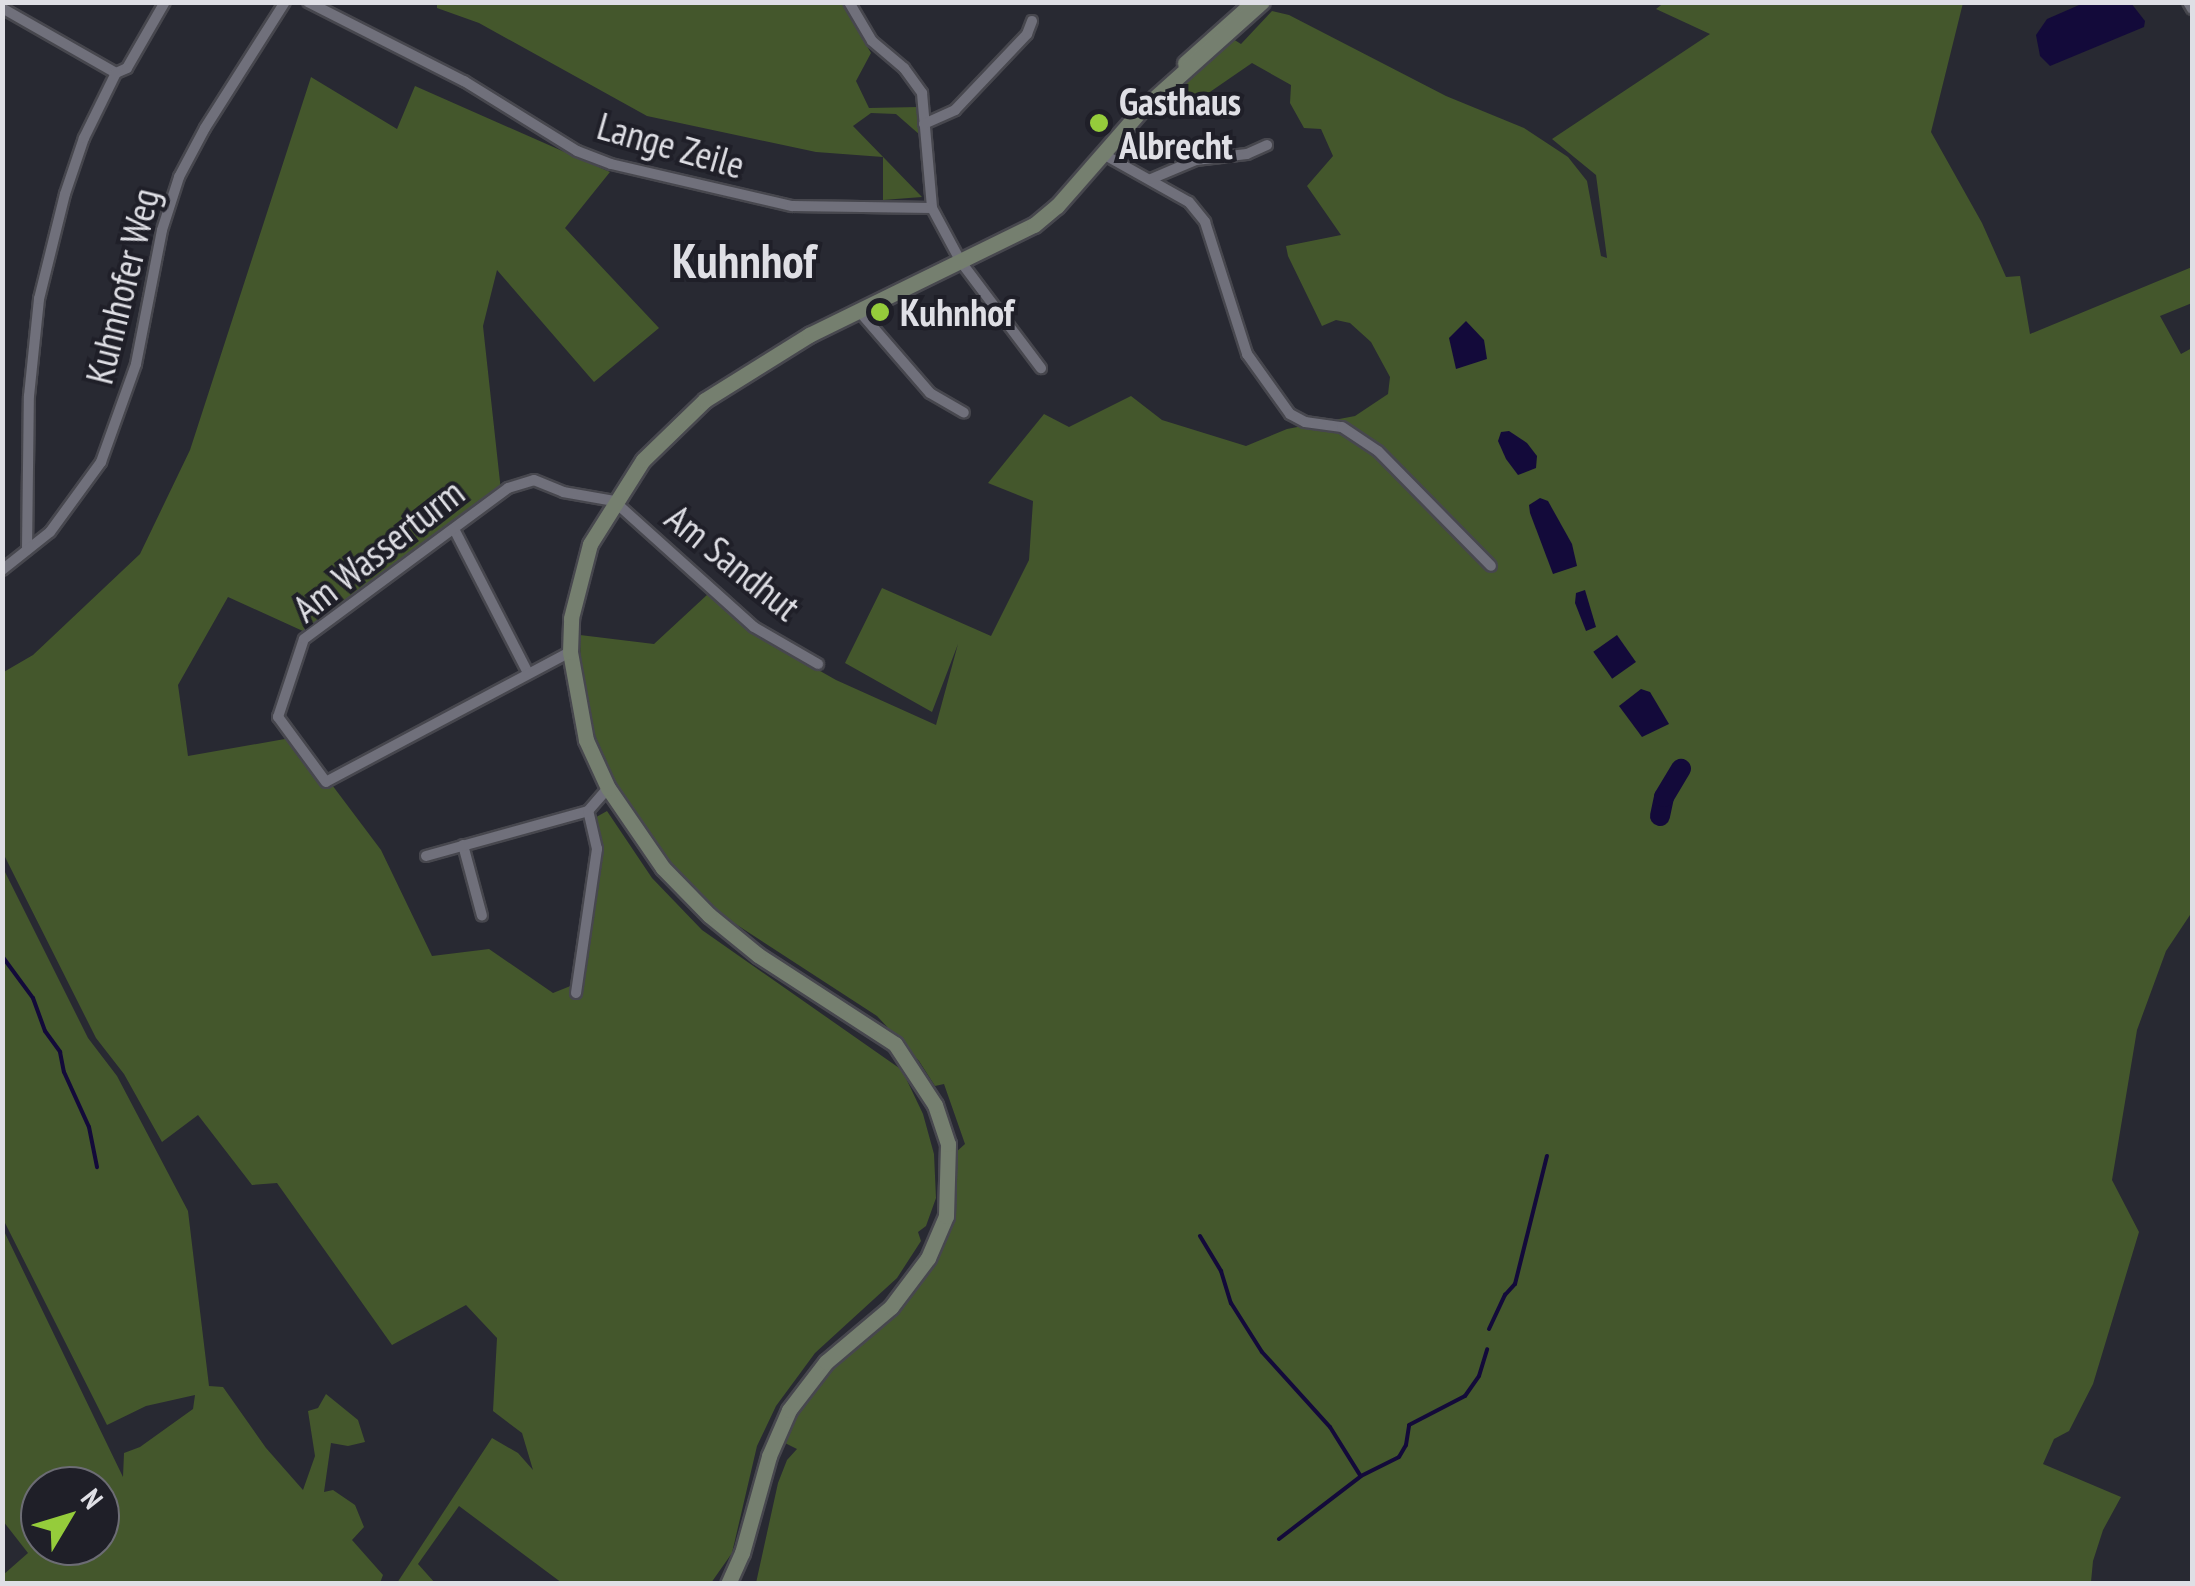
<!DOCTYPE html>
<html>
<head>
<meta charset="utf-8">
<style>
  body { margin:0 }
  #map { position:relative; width:2195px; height:1586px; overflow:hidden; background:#282932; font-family:"PT Sans Narrow",sans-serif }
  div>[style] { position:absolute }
  .green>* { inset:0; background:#44572c }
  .water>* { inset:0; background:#130a3a; transform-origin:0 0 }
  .stream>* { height:4px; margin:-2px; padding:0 2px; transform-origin:2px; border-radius:2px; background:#130a3a }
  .river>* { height:20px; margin:-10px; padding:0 10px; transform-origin:10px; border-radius:10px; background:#130a3a }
  .roads { filter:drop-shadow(2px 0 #47474e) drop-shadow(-2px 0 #47474e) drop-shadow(0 2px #47474e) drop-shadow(0 -2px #47474e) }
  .street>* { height:10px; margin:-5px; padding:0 5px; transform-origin:5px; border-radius:5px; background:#70707b }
  .secondary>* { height:15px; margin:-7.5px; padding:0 7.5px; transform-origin:7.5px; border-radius:7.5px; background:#757f6f }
  .dots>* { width:28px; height:28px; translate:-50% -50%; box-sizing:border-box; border:5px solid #1f1f28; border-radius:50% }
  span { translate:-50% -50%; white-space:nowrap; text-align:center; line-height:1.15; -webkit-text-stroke:8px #1f1f28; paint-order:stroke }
  .poi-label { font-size:38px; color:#dfdfe5; font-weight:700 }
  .left { translate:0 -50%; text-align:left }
  .street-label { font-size:38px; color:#dfdfe5 }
  .district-label { font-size:48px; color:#dfdfe5; font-weight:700 }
  .frame { position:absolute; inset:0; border:5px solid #dfdfe5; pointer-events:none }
  .north { position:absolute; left:20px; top:1466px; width:100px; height:100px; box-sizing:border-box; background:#1f1f28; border:2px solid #6c6c74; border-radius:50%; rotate:52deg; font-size:28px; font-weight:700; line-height:40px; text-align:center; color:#dfdfe5 }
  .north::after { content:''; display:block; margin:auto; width:35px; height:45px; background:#95cc3b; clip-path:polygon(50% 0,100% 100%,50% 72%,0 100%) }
</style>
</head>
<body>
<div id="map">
  <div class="green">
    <div style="clip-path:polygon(1665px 2px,1963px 3px,1931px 132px,1982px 223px,2006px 277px,2020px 276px,2030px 334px,2192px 267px,2192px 303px,2160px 316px,2181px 354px,2192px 348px,2192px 912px,2166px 951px,2137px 1030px,2112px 1180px,2139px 1232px,2093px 1384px,2069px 1431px,2054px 1439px,2043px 1464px,2121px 1497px,2103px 1530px,2093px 1561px,2091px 1582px,2099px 1583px,756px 1583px,778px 1483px,787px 1460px,797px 1449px,781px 1441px,793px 1414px,840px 1357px,889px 1318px,933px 1268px,954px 1218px,955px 1153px,965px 1144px,944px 1084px,935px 1086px,919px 1061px,877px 1016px,711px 908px,668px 862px,624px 802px,591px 726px,581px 695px,580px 635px,654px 644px,708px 594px,753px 633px,836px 680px,936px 725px,958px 644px,932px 712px,845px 663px,882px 588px,991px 636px,1029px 560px,1033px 501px,988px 483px,1044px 414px,1069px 427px,1131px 396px,1162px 420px,1246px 446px,1287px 429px,1355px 416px,1388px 394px,1390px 377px,1371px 342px,1350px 323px,1336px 320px,1322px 326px,1288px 256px,1286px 246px,1341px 235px,1307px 186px,1333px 156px,1321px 129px,1304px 128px,1290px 103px,1291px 85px,1252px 63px,1191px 105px,1184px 80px,1233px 39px,1241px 44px,1272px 11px,1289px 15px,1446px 96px,1524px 128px,1568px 157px,1587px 181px,1601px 256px,1607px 258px,1596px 175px,1552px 139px,1710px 34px,1656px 9px)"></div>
    <div style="clip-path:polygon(437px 3px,842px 3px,871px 53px,856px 81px,869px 108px,918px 107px,920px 135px,896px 114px,871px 113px,853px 126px,922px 197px,883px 200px,883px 157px,816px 152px,647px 116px,479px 23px,437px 8px)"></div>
    <div style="clip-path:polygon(311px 77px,397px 129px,415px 86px,610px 172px,565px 228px,659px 328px,594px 382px,497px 270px,483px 326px,501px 491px,305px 632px,228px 597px,178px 685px,188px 756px,296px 737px,381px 850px,432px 956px,489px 949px,553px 993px,573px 985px,601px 849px,591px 820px,607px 811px,652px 878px,702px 930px,902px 1070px,923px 1114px,934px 1154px,936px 1198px,926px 1226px,918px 1232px,921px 1241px,897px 1278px,815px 1353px,776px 1406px,757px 1446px,732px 1553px,711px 1583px,562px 1583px,459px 1506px,418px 1564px,435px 1583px,397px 1583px,492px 1438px,518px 1453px,533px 1470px,522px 1433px,493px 1411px,497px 1338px,466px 1305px,392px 1345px,277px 1183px,252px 1185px,198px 1115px,162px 1142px,124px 1074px,96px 1038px,3px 853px,2px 673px,33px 655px,140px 554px,190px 450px)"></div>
    <div style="clip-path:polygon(evenodd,3px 868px,88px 1038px,117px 1076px,188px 1211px,209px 1386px,223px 1387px,266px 1448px,303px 1490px,315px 1456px,308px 1411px,318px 1408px,326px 1394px,358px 1420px,365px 1442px,348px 1446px,331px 1443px,324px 1492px,333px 1490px,355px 1505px,364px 1527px,352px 1540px,383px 1575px,380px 1583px,3px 1583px,3px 1575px,28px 1553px,3px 1521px,3px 1229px,123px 1477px,124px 1453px,140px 1447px,193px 1409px,195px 1395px,146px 1406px,107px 1425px,3px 1219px,3px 868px,40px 1486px,100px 1486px,100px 1546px,40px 1546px,40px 1486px)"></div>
  </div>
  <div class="water">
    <div style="clip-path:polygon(2086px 2px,2131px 3px,2145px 21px,2144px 27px,2050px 66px,2040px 56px,2036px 35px,2047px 19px)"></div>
    <div style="clip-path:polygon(1466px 321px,1484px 340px,1487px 359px,1456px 369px,1449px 338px)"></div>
    <div style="clip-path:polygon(1509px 431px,1527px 443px,1537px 456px,1536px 468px,1518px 475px,1506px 459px,1498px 441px,1501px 432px)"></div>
    <div style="clip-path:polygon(1540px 498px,1548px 501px,1572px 544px,1577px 566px,1553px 574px,1530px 513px,1529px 505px)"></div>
    <div style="clip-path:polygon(1585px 590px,1596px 627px,1586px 631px,1575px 603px,1576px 593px)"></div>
    <div style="left:1617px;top:635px;width:33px;height:29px;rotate:55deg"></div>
    <div style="clip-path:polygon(1641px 689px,1650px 692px,1669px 724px,1642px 737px,1619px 706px)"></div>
  </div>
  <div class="stream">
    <div style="left:2px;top:956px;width:52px;rotate:53.6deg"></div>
    <div style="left:33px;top:998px;width:35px;rotate:70deg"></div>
    <div style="left:45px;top:1031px;width:26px;rotate:54deg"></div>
    <div style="left:60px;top:1052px;width:20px;rotate:79deg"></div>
    <div style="left:64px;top:1072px;width:60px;rotate:65.6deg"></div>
    <div style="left:89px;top:1127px;width:41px;rotate:78.7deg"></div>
    <div style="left:1200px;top:1236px;width:41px;rotate:59deg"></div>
    <div style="left:1221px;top:1271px;width:34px;rotate:73deg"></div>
    <div style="left:1231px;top:1303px;width:58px;rotate:57.7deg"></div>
    <div style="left:1262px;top:1352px;width:101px;rotate:47.8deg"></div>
    <div style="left:1330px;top:1427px;width:57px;rotate:58deg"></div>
    <div style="left:1489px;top:1329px;width:38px;rotate:-65deg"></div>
    <div style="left:1505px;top:1295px;width:15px;rotate:-48deg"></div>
    <div style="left:1515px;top:1284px;width:132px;rotate:-76deg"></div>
    <div style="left:1279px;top:1539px;width:103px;rotate:-37.5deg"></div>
    <div style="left:1361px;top:1476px;width:42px;rotate:-26.6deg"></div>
    <div style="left:1399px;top:1457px;width:14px;rotate:-60deg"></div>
    <div style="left:1406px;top:1445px;width:20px;rotate:-81deg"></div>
    <div style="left:1409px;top:1425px;width:63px;rotate:-27.4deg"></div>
    <div style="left:1465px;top:1396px;width:24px;rotate:-55deg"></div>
    <div style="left:1479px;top:1376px;width:28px;rotate:-73deg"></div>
  </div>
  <div class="river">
    <div style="left:1660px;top:816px;width:19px;rotate:-78deg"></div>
    <div style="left:1664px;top:797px;width:33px;rotate:-59deg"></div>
  </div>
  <div class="roads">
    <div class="street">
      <div style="left:308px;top:2px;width:175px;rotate:26.9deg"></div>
      <div style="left:464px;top:81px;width:133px;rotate:31.8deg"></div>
      <div style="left:577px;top:151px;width:36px;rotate:21deg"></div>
      <div style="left:611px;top:164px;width:186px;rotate:13.1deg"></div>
      <div style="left:792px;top:206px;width:140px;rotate:0.8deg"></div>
      <div style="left:849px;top:2px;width:45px;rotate:59.5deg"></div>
      <div style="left:872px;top:41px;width:42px;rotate:40.2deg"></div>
      <div style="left:904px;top:68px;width:31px;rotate:54deg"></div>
      <div style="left:922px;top:93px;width:115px;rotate:85deg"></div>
      <div style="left:932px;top:208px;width:61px;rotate:61.8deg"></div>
      <div style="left:961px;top:262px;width:133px;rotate:53deg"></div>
      <div style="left:2188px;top:2px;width:8px;rotate:60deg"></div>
      <div style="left:2px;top:8px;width:131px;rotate:29.7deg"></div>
      <div style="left:116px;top:73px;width:12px;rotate:-24deg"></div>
      <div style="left:127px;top:68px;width:76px;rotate:-60.1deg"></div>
      <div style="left:924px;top:124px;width:34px;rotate:-24deg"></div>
      <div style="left:955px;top:110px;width:105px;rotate:-46.5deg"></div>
      <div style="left:1027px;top:34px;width:14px;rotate:-69deg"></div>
      <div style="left:1103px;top:154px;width:98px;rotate:29.2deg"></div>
      <div style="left:1189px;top:202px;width:26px;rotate:51deg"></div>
      <div style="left:1205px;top:222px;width:139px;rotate:72.3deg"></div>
      <div style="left:1247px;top:354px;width:74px;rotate:54.4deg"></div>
      <div style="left:1290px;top:414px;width:17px;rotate:28deg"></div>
      <div style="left:1305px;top:422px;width:37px;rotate:8deg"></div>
      <div style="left:1342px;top:427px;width:43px;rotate:33.7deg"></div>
      <div style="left:1378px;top:451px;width:161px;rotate:45.5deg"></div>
      <div style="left:1151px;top:179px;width:49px;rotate:-22.9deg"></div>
      <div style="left:1196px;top:160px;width:51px;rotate:-6.7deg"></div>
      <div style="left:1247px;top:154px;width:22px;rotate:-24deg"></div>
      <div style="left:859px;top:311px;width:108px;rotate:49.1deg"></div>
      <div style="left:930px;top:393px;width:39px;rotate:30deg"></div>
      <div style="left:454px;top:529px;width:162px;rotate:62.8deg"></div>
      <div style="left:27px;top:550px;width:154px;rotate:-89.3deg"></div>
      <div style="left:29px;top:396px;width:98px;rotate:-84.1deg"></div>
      <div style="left:39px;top:299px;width:108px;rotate:-76.1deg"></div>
      <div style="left:65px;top:194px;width:59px;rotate:-71.3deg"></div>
      <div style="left:84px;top:138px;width:72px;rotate:-63.8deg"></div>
      <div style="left:2px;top:570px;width:61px;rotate:-38.4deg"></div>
      <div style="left:50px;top:532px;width:87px;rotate:-53.9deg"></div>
      <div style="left:101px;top:462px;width:104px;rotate:-70.3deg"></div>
      <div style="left:136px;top:364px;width:136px;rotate:-79deg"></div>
      <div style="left:162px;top:230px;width:56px;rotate:-72.2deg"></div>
      <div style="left:179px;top:177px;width:55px;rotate:-62deg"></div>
      <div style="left:205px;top:128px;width:149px;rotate:-57.6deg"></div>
      <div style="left:570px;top:652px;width:276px;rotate:152deg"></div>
      <div style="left:326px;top:782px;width:81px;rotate:-126.4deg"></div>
      <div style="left:278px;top:717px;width:82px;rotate:-71.6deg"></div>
      <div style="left:304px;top:639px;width:254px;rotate:-36.5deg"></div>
      <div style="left:508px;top:488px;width:27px;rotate:-17deg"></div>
      <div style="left:534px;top:480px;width:31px;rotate:22deg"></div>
      <div style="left:563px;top:492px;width:52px;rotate:10deg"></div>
      <div style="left:614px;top:501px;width:188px;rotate:42deg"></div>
      <div style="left:754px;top:627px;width:74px;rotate:30deg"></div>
      <div style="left:463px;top:845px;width:73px;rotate:75deg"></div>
      <div style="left:426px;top:856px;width:168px;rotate:-15.5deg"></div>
      <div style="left:588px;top:811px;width:30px;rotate:-49deg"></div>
      <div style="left:576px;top:993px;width:146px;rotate:-81.7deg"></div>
      <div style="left:597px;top:849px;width:39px;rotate:-103deg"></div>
    </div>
    <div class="secondary">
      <div style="left:1185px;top:63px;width:87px;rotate:-41.7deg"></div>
      <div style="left:728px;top:1584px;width:34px;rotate:-66deg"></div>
      <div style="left:742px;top:1553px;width:101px;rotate:-74.4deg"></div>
      <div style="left:769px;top:1456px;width:50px;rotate:-66.5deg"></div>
      <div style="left:789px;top:1410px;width:61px;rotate:-52.4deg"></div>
      <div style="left:826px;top:1362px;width:85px;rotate:-40.2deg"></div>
      <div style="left:891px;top:1307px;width:61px;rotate:-52.9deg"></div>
      <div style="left:928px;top:1258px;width:46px;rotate:-66.8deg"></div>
      <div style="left:946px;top:1216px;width:72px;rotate:-88.4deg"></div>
      <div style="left:948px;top:1144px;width:41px;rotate:-108.4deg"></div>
      <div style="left:935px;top:1105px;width:73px;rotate:-123.3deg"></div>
      <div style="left:895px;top:1044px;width:163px;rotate:-147deg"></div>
      <div style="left:758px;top:955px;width:63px;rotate:-140.8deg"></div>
      <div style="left:709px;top:915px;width:66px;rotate:-134.4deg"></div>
      <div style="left:663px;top:868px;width:97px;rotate:-124.5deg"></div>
      <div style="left:608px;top:788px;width:53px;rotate:-114.6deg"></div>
      <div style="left:586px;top:740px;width:89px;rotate:-100.3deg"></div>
      <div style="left:570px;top:652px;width:34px;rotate:-88deg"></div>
      <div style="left:571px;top:618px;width:76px;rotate:-75.6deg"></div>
      <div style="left:590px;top:544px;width:99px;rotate:-57.8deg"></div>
      <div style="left:643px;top:460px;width:86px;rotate:-44.1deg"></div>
      <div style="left:705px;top:400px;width:123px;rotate:-32deg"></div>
      <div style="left:809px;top:335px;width:250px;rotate:-26.1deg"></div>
      <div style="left:1034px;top:225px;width:30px;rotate:-40deg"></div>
      <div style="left:1057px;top:206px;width:128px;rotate:-48.8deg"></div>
      <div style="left:1141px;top:110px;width:162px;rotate:-41.8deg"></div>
    </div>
  </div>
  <div class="dots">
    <div style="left:1099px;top:123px;background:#95cc3b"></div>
    <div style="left:880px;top:312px;background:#95cc3b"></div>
  </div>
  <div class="poi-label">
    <span class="left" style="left:1119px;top:123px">Gasthaus<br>Albrecht</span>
    <span class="left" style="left:900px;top:312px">Kuhnhof</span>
  </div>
  <div class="street-label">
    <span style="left:671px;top:145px;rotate:16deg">Lange Zeile</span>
    <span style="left:122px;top:286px;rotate:-76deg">Kuhnhofer Weg</span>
    <span style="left:378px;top:550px;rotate:-38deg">Am Wasserturm</span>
    <span style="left:733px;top:562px;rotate:39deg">Am Sandhut</span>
  </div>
  <div class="district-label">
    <span style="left:744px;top:261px">Kuhnhof</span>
  </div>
  <div class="frame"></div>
  <div class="north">N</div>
</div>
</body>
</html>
